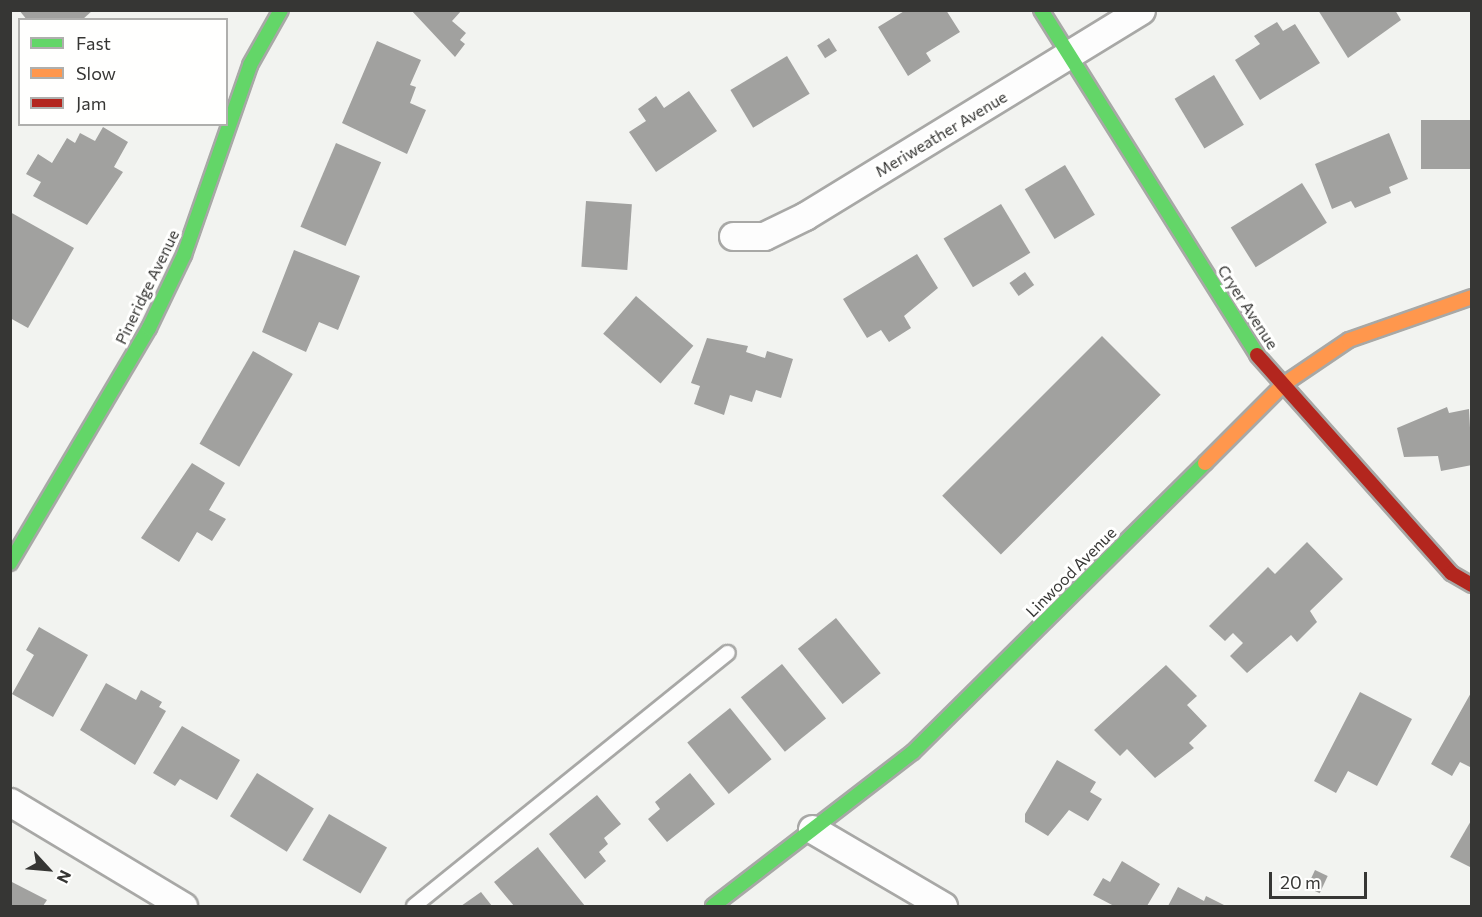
<!DOCTYPE html>
<html>
<head>
<meta charset="utf-8">
<style>
  body { margin:0 }
  #map { position:relative; width:1482px; height:917px; overflow:hidden; background:#f2f3f0; font-family:Commissioner,sans-serif }
  div>[style] { position:absolute }
  .building>* { inset:0; background:#a1a19f; transform-origin:0 0 }
  .roads { filter:drop-shadow(2px 0 #a8a8a6) drop-shadow(-2px 0 #a8a8a6) drop-shadow(0 2px #a8a8a6) drop-shadow(0 -2px #a8a8a6) }
  .lane>* { height:14px; margin:-7px; padding:0 7px; transform-origin:7px; border-radius:7px; background:#fdfdfd }
  .street>* { height:27px; margin:-13.5px; padding:0 13.5px; transform-origin:13.5px; border-radius:13.5px; background:#fdfdfd }
  .fast>* { height:14px; margin:-7px; padding:0 7px; transform-origin:7px; border-radius:7px; background:#63d668 }
  .slow>* { height:14px; margin:-7px; padding:0 7px; transform-origin:7px; border-radius:7px; background:#ff974d }
  .jam>* { height:14px; margin:-7px; padding:0 7px; transform-origin:7px; border-radius:7px; background:#b3261e }
  span { translate:-50% -50%; white-space:nowrap; text-align:center; line-height:1.15; -webkit-text-stroke:6px #fffffe; paint-order:stroke }
  .street-label { font-size:16px; color:#363634 }
  .frame { position:absolute; inset:0; border:12px solid #363634; pointer-events:none }
  .legend { position:absolute; left:18px; top:18px; width:210px; height:108px; box-sizing:border-box; background:#fffffe; border:2px solid #afafad; margin:0; padding:8px 10px; list-style:none; font-size:18px; color:#363634 }
  .legend li { display:flex; align-items:center; gap:12px; height:30px }
  .legend b { width:30px; border:2px solid #afafad }
  .north { position:absolute; left:18px; top:839px; width:60px; height:60px; -webkit-text-stroke:4px #fffffe; paint-order:stroke; rotate:116deg; font-size:16px; font-weight:700; line-height:24px; text-align:center; color:#363634 }
  .north::after { content:''; display:block; margin:auto; width:21px; height:27px; background:#363634; clip-path:polygon(50% 0,100% 100%,50% 72%,0 100%) }
  .scale { position:absolute; left:1269px; top:872px; width:98px; height:27px; box-sizing:border-box; border:3px solid #363634; border-top:0; padding-left:8px; font-size:18px; line-height:21px; white-space:nowrap; color:#363634; -webkit-text-stroke:4px #fffffe; paint-order:stroke }
</style>
</head>
<body>
<div id="map">
  <div class="building">
    <div style="clip-path:polygon(19px 10px,93px 10px,82px 20px,27px 20px)"></div>
    <div style="clip-path:polygon(411px 10px,462px 10px,452px 21px,466px 33px,460px 40px,465px 44px,455px 57px)"></div>
    <div style="clip-path:polygon(906px 10px,946px 10px,960px 32px,926px 53px,931px 61px,908px 76px,878px 27px)"></div>
    <div style="clip-path:polygon(1318px 10px,1395px 10px,1401px 20px,1348px 58px)"></div>
    <div style="clip-path:polygon(1277px 22px,1283px 31px,1295px 24px,1320px 63px,1260px 100px,1235px 60px,1260px 44px,1254px 36px)"></div>
    <div style="left:829px;top:38px;width:15px;height:14px;rotate:58deg"></div>
    <div style="clip-path:polygon(377px 41px,421px 60px,410px 85px,416px 87px,410px 103px,426px 110px,407px 154px,342px 123px)"></div>
    <div style="left:787px;top:56px;width:44px;height:66px;rotate:59deg"></div>
    <div style="left:1214px;top:75px;width:58px;height:46px;rotate:59deg"></div>
    <div style="clip-path:polygon(689px 91px,717px 131px,656px 172px,629px 132px,646px 121px,638px 109px,656px 96px,664px 108px)"></div>
    <div style="left:1472px;top:120px;width:49px;height:51px;rotate:90deg"></div>
    <div style="clip-path:polygon(103px 127px,128px 142px,114px 167px,123px 172px,87px 225px,33px 196px,41px 182px,26px 174px,38px 154px,52px 163px,67px 138px,75px 143px,80px 133px,95px 141px)"></div>
    <div style="clip-path:polygon(1389px 133px,1408px 179px,1389px 187px,1391px 193px,1355px 208px,1351px 201px,1332px 209px,1315px 164px)"></div>
    <div style="left:336px;top:143px;width:49px;height:91px;rotate:23deg"></div>
    <div style="left:1065px;top:165px;width:58px;height:47px;rotate:59deg"></div>
    <div style="left:1302px;top:183px;width:47px;height:84px;rotate:58deg"></div>
    <div style="left:586px;top:201px;width:46px;height:66px;rotate:4deg"></div>
    <div style="left:1001px;top:204px;width:57px;height:67px;rotate:59deg"></div>
    <div style="clip-path:polygon(10px 212px,74px 248px,28px 328px,10px 318px)"></div>
    <div style="clip-path:polygon(294px 250px,360px 276px,338px 330px,319px 322px,306px 352px,262px 332px)"></div>
    <div style="clip-path:polygon(917px 254px,938px 288px,904px 316px,911px 328px,889px 342px,881px 330px,867px 338px,843px 299px)"></div>
    <div style="left:1025px;top:272px;width:16px;height:19px;rotate:55deg"></div>
    <div style="left:636px;top:296px;width:76px;height:50px;rotate:41deg"></div>
    <div style="left:1102px;top:336px;width:83px;height:226px;rotate:45deg"></div>
    <div style="clip-path:polygon(707px 338px,748px 346px,746px 352px,765px 358px,767px 351px,793px 359px,781px 398px,756px 390px,752px 402px,730px 395px,724px 415px,694px 404px,700px 386px,691px 383px)"></div>
    <div style="left:253px;top:351px;width:46px;height:107px;rotate:30deg"></div>
    <div style="clip-path:polygon(1447px 407px,1449px 413px,1469px 409px,1472px 465px,1441px 471px,1438px 456px,1404px 457px,1397px 428px)"></div>
    <div style="clip-path:polygon(192px 463px,225px 483px,209px 510px,226px 519px,212px 541px,197px 532px,179px 562px,141px 538px)"></div>
    <div style="clip-path:polygon(1307px 542px,1343px 579px,1310px 611px,1317px 622px,1297px 642px,1291px 635px,1247px 673px,1230px 656px,1243px 643px,1233px 633px,1225px 641px,1209px 626px,1268px 567px,1275px 574px)"></div>
    <div style="left:836px;top:618px;width:71px;height:49px;rotate:51deg"></div>
    <div style="clip-path:polygon(39px 627px,88px 655px,53px 717px,12px 694px,34px 655px,26px 650px)"></div>
    <div style="left:782px;top:664px;width:70px;height:53px;rotate:51deg"></div>
    <div style="clip-path:polygon(1166px 665px,1197px 696px,1187px 705px,1207px 726px,1189px 743px,1194px 748px,1155px 778px,1127px 749px,1120px 756px,1094px 730px)"></div>
    <div style="clip-path:polygon(106px 683px,136px 700px,141px 690px,162px 702px,159px 707px,166px 711px,135px 765px,80px 730px)"></div>
    <div style="clip-path:polygon(1472px 691px,1472px 768px,1460px 762px,1452px 776px,1431px 764px)"></div>
    <div style="clip-path:polygon(1360px 692px,1412px 719px,1377px 786px,1348px 771px,1336px 793px,1314px 781px)"></div>
    <div style="left:730px;top:708px;width:66px;height:55px;rotate:51deg"></div>
    <div style="clip-path:polygon(182px 726px,240px 760px,217px 800px,180px 779px,175px 786px,153px 773px)"></div>
    <div style="clip-path:polygon(1057px 760px,1096px 782px,1090px 792px,1102px 799px,1088px 821px,1069px 810px,1048px 836px,1025px 822px,1025px 814px)"></div>
    <div style="left:257px;top:773px;width:67px;height:51px;rotate:32deg"></div>
    <div style="clip-path:polygon(690px 773px,715px 804px,667px 842px,648px 819px,660px 809px,655px 802px)"></div>
    <div style="clip-path:polygon(597px 795px,621px 824px,604px 838px,608px 844px,599px 852px,606px 861px,585px 879px,549px 834px)"></div>
    <div style="left:329px;top:814px;width:67px;height:53px;rotate:30deg"></div>
    <div style="clip-path:polygon(1472px 819px,1472px 868px,1450px 857px)"></div>
    <div style="clip-path:polygon(538px 847px,539px 849px,585px 906px,514px 906px,494px 882px)"></div>
    <div style="clip-path:polygon(1122px 861px,1160px 884px,1147px 906px,1114px 906px,1093px 895px,1103px 878px,1110px 882px)"></div>
    <div style="left:1315px;top:870px;width:14px;height:19px;rotate:25deg"></div>
    <div style="clip-path:polygon(10px 881px,47px 900px,43px 906px,10px 906px)"></div>
    <div style="clip-path:polygon(1178px 887px,1204px 901px,1206px 896px,1226px 906px,1161px 906px,1168px 906px)"></div>
    <div style="clip-path:polygon(481px 892px,492px 906px,461px 906px)"></div>
  </div>
  <div class="roads">
    <div class="lane">
      <div style="left:414px;top:906px;width:403px;rotate:-38.9deg"></div>
    </div>
    <div class="street">
      <div style="left:733px;top:236px;width:31px"></div>
      <div style="left:764px;top:236px;width:46px;rotate:-26deg"></div>
      <div style="left:805px;top:216px;width:394px;rotate:-31.5deg"></div>
      <div style="left:10px;top:802px;width:202px;rotate:31deg"></div>
      <div style="left:812px;top:829px;width:152px;rotate:30.4deg"></div>
    </div>
    <div class="fast">
      <div style="left:1041px;top:10px;width:407px;rotate:57.9deg"></div>
      <div style="left:10px;top:563px;width:273px;rotate:-59.4deg"></div>
      <div style="left:149px;top:328px;width:81px;rotate:-64.4deg"></div>
      <div style="left:184px;top:255px;width:201px;rotate:-70.8deg"></div>
      <div style="left:250px;top:65px;width:63px;rotate:-60.6deg"></div>
      <div style="left:713px;top:906px;width:252px;rotate:-37.6deg"></div>
      <div style="left:913px;top:752px;width:411px;rotate:-44.7deg"></div>
    </div>
    <div class="slow">
      <div style="left:1205px;top:463px;width:112px;rotate:-45deg"></div>
      <div style="left:1284px;top:384px;width:78px;rotate:-34.1deg"></div>
      <div style="left:1349px;top:340px;width:130px;rotate:-19.3deg"></div>
    </div>
    <div class="jam">
      <div style="left:1257px;top:355px;width:292px;rotate:48.3deg"></div>
      <div style="left:1451px;top:573px;width:24px;rotate:30deg"></div>
    </div>
  </div>
  <div class="street-label">
    <span style="left:941px;top:134px;rotate:-31deg">Meriweather Avenue</span>
    <span style="left:147px;top:287px;rotate:-64deg">Pineridge Avenue</span>
    <span style="left:1248px;top:307px;rotate:57deg">Cryer Avenue</span>
    <span style="left:1071px;top:572px;rotate:-45deg">Linwood Avenue</span>
  </div>
  <div class="frame"></div>
  <ul class="legend">
  <li><b style="height:8px;background:#63d668"></b>Fast</li>
  <li><b style="height:8px;background:#ff974d"></b>Slow</li>
  <li><b style="height:8px;background:#b3261e"></b>Jam</li>
  </ul>
  <div class="north">N</div>
  <div class="scale">20 m</div>
</div>
</body>
</html>
